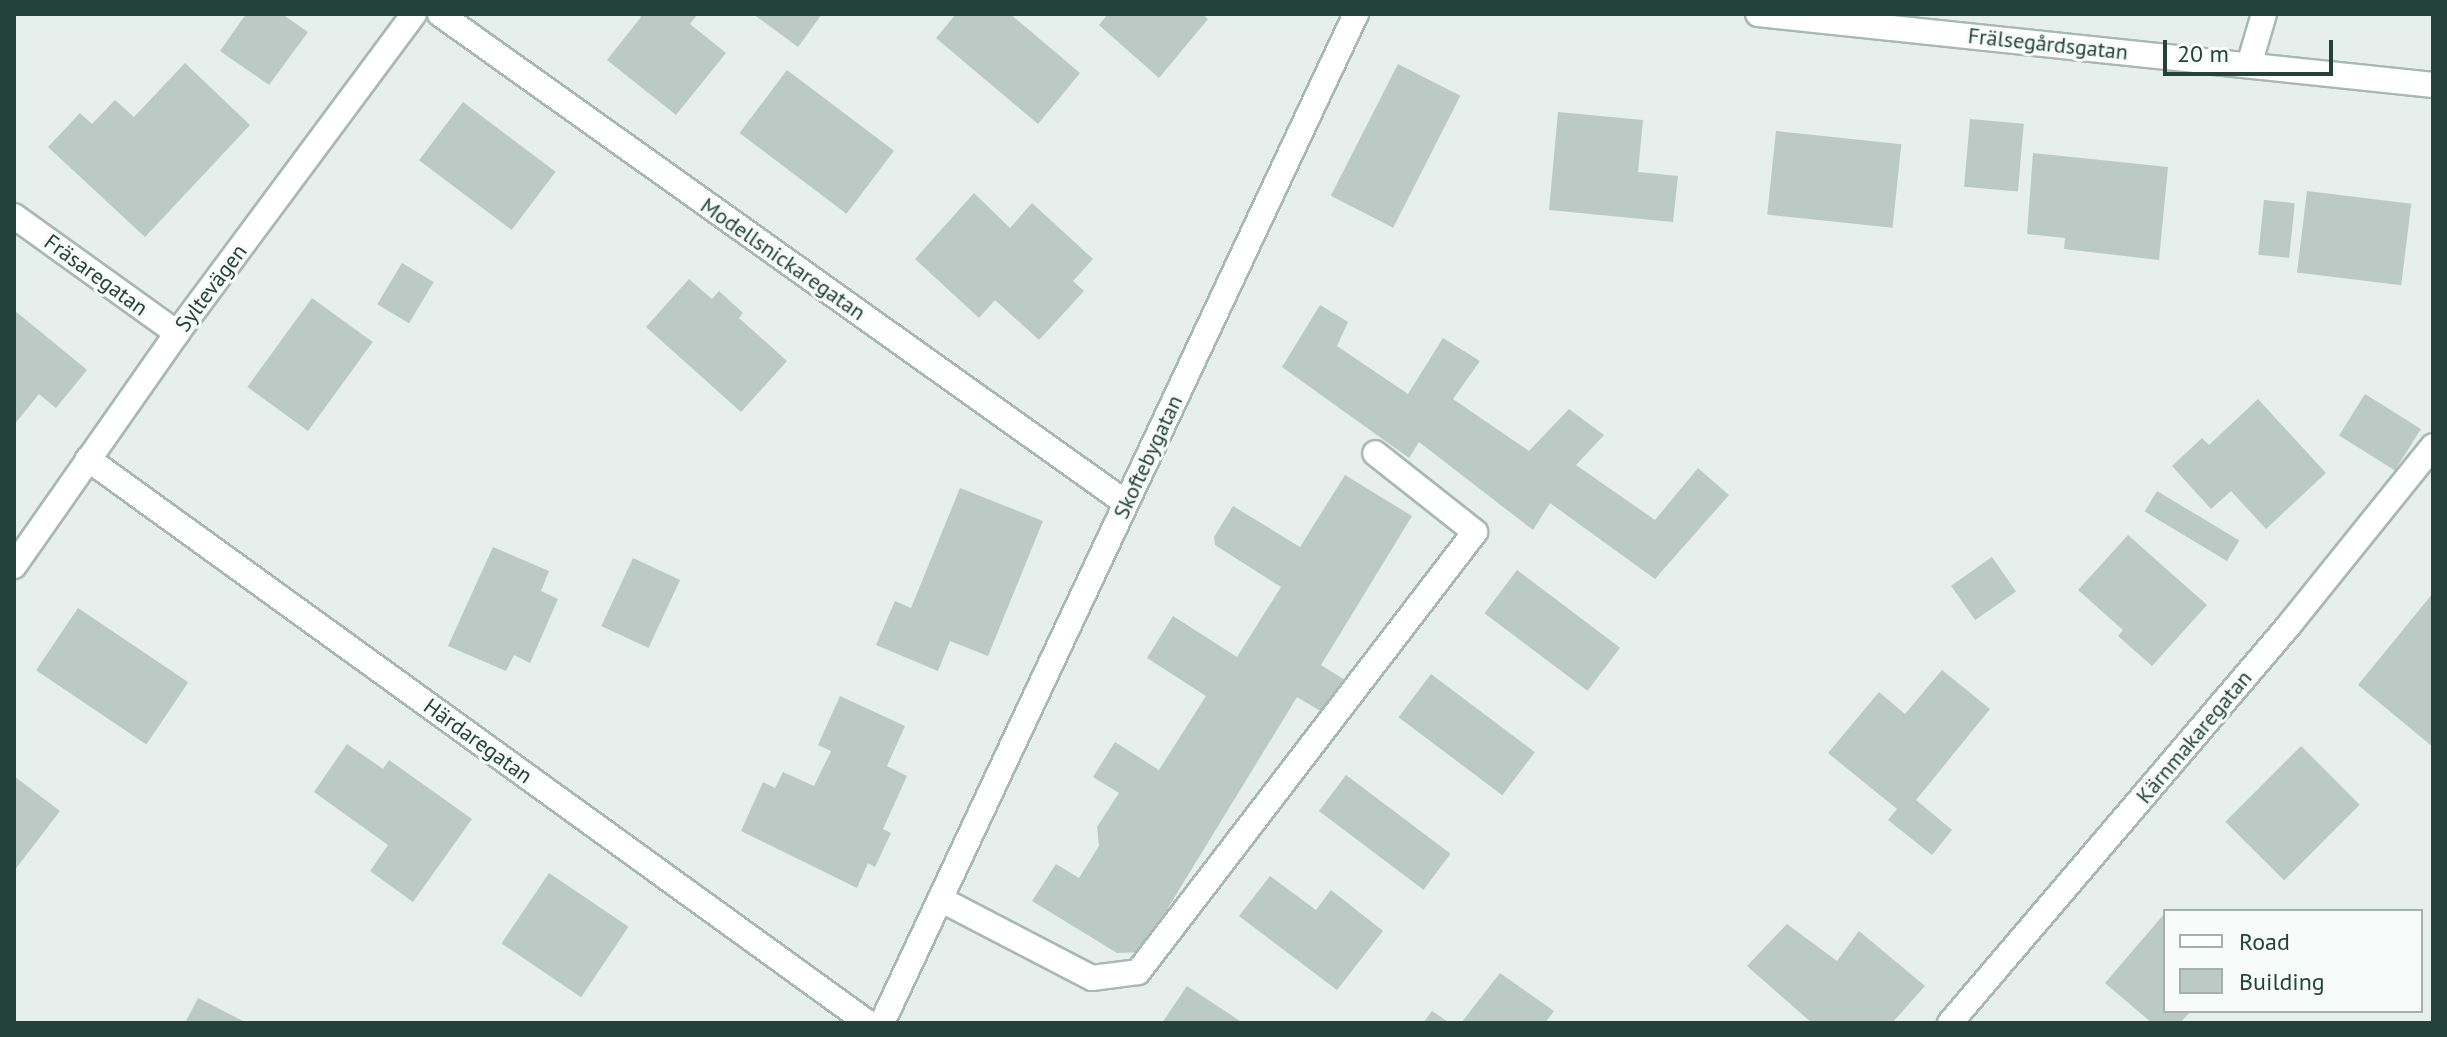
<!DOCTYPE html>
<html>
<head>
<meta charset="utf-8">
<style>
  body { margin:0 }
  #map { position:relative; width:2447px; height:1037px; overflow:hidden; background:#e6efeb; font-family:"PT Sans",sans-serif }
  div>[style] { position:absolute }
  .building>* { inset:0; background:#bbcac4; transform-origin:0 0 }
  .roads { filter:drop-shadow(2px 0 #a8b8b2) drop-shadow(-2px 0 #a8b8b2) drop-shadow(0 2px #a8b8b2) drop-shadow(0 -2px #a8b8b2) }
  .street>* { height:24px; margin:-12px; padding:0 12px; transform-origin:12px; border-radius:12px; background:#fff }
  span { translate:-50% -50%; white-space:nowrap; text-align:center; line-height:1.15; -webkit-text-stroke:6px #f7fbf9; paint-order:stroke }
  .street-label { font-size:22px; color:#24423a }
  .frame { position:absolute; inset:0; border:16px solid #24423a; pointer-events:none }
  .legend { position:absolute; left:2163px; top:909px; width:260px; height:104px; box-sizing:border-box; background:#f7fbf9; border:2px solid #a3b1ad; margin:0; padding:10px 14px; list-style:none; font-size:24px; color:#24423a }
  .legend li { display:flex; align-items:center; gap:16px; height:40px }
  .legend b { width:40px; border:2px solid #a3b1ad }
  .scale { position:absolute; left:2163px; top:40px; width:170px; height:36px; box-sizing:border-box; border:4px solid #24423a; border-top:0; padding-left:10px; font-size:24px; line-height:28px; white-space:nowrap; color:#24423a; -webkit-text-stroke:6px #f7fbf9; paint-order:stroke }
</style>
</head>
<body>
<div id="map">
  <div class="building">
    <div style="clip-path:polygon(246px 14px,282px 14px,308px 32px,269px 85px,220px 51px)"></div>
    <div style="clip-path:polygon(638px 14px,698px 14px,690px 24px,726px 53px,676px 115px,607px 60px,641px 17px)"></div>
    <div style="clip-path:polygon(753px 14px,822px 14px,798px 47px)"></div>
    <div style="clip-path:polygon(956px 14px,1010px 14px,1080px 73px,1038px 124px,936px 38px)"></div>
    <div style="clip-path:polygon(1108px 14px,1202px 14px,1208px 19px,1159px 78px,1099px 25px)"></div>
    <div style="clip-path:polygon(185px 63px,250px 125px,145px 237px,48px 147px,80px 113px,92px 124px,115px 100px,134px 117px)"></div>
    <div style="left:1398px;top:64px;width:70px;height:148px;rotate:27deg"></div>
    <div style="left:787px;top:70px;width:134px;height:79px;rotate:37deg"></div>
    <div style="left:463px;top:102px;width:116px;height:73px;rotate:37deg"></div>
    <div style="clip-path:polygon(1558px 112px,1643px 120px,1638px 172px,1678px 176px,1673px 222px,1549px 210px)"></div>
    <div style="left:1970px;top:119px;width:54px;height:68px;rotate:5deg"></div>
    <div style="left:1776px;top:131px;width:126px;height:84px;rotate:6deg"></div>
    <div style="clip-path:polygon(2033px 153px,2168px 167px,2159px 260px,2064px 249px,2065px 238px,2027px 234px)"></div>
    <div style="left:2307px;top:191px;width:105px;height:82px;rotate:7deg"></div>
    <div style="clip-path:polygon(974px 193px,1010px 228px,1032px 203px,1093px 259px,1073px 281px,1084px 291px,1039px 340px,995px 300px,979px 318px,915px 259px)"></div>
    <div style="left:2264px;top:200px;width:31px;height:55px;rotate:6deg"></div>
    <div style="left:402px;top:263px;width:37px;height:48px;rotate:31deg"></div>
    <div style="clip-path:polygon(689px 279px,712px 299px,719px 291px,743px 313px,739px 318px,787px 361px,741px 412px,646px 327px)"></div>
    <div style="left:312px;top:298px;width:75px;height:110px;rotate:36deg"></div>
    <div style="clip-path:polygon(1320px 305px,1348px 322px,1337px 346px,1408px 394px,1443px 338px,1480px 361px,1453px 399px,1529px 451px,1569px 409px,1604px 435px,1576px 465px,1655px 520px,1698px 468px,1729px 495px,1655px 579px,1550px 503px,1533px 530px,1419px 442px,1409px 458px,1282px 367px)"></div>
    <div style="clip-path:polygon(14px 310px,87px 370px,56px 408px,39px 394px,14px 425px)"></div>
    <div style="left:2365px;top:394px;width:66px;height:49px;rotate:32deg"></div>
    <div style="clip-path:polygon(2258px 399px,2326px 473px,2266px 529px,2231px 491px,2211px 509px,2172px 466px,2202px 438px,2209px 445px)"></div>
    <div style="clip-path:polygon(1345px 475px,1412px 516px,1321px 665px,1348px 682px,1327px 715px,1297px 697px,1141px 952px,1117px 953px,1032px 901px,1056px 864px,1079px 878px,1099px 846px,1097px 827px,1119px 793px,1093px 777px,1115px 742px,1159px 770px,1206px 696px,1147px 658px,1173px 616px,1237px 657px,1281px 587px,1215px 545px,1214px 537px,1233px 506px,1300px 547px)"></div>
    <div style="clip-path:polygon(960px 488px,1043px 521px,988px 656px,950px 641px,938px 671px,876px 645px,895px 601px,911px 608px)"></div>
    <div style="left:2157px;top:491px;width:96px;height:24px;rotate:31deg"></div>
    <div style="clip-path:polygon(2128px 535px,2207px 605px,2152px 666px,2118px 636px,2123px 630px,2078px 590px)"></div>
    <div style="clip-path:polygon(493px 547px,549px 571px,541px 591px,558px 599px,530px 663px,514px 655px,506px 671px,448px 646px)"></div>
    <div style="left:1992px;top:557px;width:42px;height:50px;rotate:55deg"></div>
    <div style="left:633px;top:558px;width:52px;height:75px;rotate:25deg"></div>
    <div style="left:1517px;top:570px;width:129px;height:54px;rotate:37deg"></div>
    <div style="clip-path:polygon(2433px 593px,2433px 747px,2358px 685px)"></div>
    <div style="left:78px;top:608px;width:133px;height:75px;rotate:34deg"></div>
    <div style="clip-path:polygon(1942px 670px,1990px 709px,1916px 800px,1952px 830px,1932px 855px,1888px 820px,1897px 809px,1828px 753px,1879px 692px,1905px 714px)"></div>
    <div style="left:1431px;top:674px;width:130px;height:54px;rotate:37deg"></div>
    <div style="clip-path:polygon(840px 696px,905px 726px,887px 766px,907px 776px,883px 829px,891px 833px,875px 867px,868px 863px,857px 888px,741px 831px,763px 782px,775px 788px,783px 772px,814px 786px,831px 751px,818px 745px)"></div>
    <div style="clip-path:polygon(347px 744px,383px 769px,389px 760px,472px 819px,413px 902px,370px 871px,388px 845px,314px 792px)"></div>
    <div style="left:2301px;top:746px;width:83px;height:107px;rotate:45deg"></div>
    <div style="left:1346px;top:775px;width:131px;height:45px;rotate:37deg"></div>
    <div style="clip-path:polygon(14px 776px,60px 811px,14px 871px)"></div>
    <div style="left:549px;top:873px;width:96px;height:85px;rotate:34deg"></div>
    <div style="clip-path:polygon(1270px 876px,1316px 910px,1331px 890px,1383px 931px,1337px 990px,1239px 916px)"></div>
    <div style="clip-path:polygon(2165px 913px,2165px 1011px,2191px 1011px,2180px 1023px,2152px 1023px,2105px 983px)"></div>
    <div style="clip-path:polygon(1787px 924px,1837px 961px,1859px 931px,1925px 986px,1892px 1023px,1812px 1023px,1747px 966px)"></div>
    <div style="clip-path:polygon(1500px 973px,1554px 1011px,1545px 1023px,1461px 1023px)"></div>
    <div style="clip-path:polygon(1187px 986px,1243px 1023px,1162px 1023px)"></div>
    <div style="clip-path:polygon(198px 998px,247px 1023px,185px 1023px)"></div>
    <div style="clip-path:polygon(1432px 1011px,1450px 1023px,1423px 1023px)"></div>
  </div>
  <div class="roads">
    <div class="street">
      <div style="left:440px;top:14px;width:842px;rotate:35.48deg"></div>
      <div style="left:1758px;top:14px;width:679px;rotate:6deg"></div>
      <div style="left:2249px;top:65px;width:53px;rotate:-73.6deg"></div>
      <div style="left:14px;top:216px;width:201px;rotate:35.7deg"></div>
      <div style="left:88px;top:459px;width:963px;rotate:35.87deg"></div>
      <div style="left:14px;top:566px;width:284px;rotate:-55deg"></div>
      <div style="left:177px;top:333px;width:397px;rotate:-53.4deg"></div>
      <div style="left:940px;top:899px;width:171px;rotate:27.5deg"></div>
      <div style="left:1092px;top:978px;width:46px;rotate:-7.4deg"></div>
      <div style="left:1138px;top:972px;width:554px;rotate:-52.55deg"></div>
      <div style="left:1475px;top:532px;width:127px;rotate:-141.7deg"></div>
      <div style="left:882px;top:1023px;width:1115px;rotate:-64.84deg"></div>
      <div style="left:1950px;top:1023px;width:524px;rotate:-49.56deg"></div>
      <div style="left:2290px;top:624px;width:228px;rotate:-51.2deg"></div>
    </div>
  </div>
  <div class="street-label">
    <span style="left:2048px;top:44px;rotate:6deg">Frälsegårdsgatan</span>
    <span style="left:783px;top:259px;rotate:35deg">Modellsnickaregatan</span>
    <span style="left:96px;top:275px;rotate:36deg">Fräsaregatan</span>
    <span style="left:211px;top:288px;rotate:-53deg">Syltevägen</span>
    <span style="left:1148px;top:457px;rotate:-65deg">Skoftebygatan</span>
    <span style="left:2194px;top:737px;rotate:-50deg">Kärnmakaregatan</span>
    <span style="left:478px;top:741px;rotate:36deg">Härdaregatan</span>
  </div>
  <div class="frame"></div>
  <ul class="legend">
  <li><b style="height:10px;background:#fff"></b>Road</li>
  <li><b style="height:22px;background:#bbcac4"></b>Building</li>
  </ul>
  <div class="scale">20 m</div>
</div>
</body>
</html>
